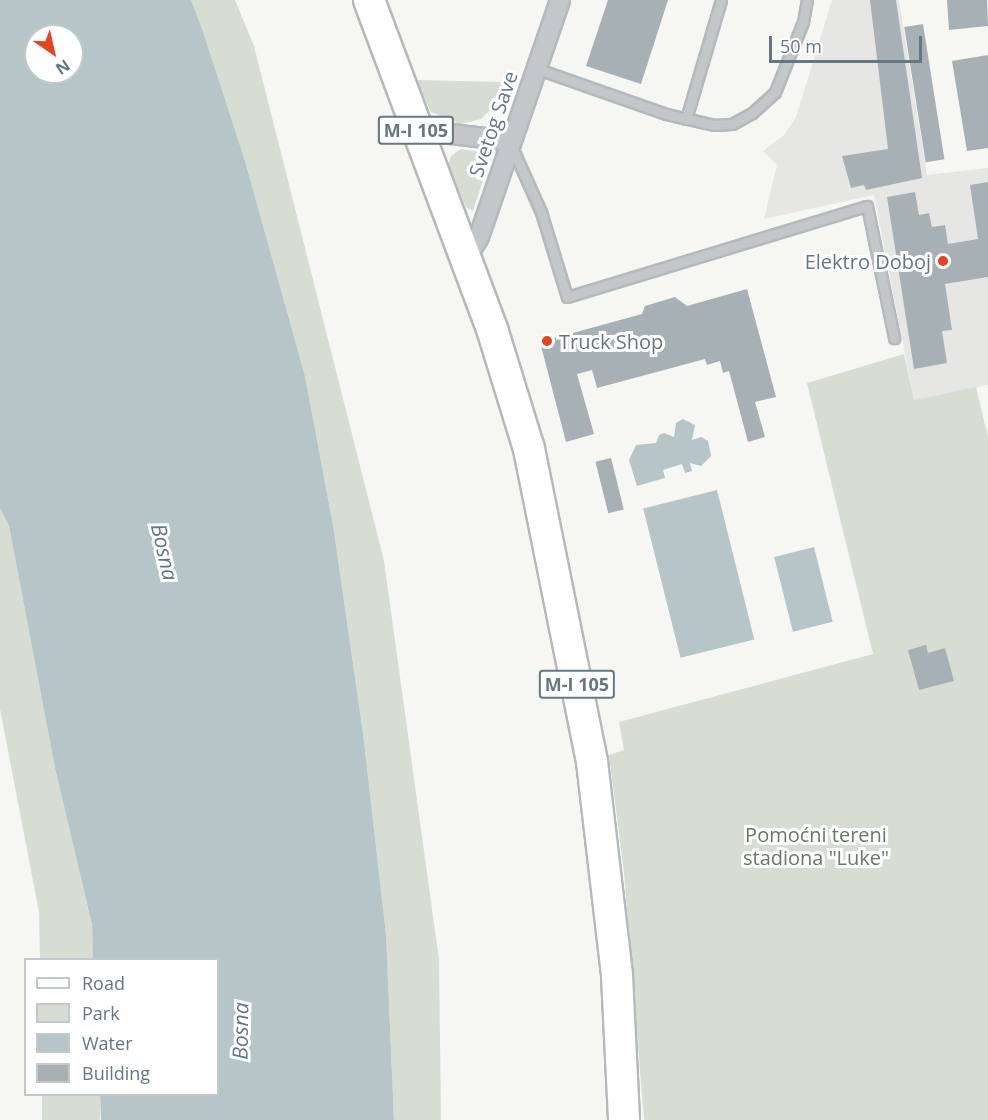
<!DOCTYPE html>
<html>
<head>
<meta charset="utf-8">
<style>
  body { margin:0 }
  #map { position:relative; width:988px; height:1120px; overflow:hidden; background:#f6f6f2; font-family:"Open Sans",sans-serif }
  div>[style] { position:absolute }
  .built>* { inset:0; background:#e6e7e5 }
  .green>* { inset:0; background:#d7ddd3; transform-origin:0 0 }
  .water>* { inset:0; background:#b6c5c7; transform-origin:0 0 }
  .building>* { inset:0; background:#a7b0b5; transform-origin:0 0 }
  .roads { filter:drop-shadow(2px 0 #b4b9bc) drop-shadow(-2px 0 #b4b9bc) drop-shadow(0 2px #b4b9bc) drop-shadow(0 -2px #b4b9bc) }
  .service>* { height:9px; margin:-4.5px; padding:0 4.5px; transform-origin:4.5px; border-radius:4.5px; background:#c3c7ca }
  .minor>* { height:18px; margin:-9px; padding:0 9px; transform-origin:9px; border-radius:9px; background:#c3c7ca }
  .primary>* { height:30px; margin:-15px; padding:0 15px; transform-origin:15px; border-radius:15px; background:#fff }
  .dots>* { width:16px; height:16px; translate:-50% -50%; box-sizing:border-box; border:3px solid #fff; border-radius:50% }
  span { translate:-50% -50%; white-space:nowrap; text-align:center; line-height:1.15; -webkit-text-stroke:6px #fff; paint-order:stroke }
  .shield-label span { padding:2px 4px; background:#fff; border:2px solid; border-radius:4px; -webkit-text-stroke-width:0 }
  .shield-label { font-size:18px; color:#647783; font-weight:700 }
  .street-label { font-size:20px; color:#647783 }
  .poi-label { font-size:20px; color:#647783 }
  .right { translate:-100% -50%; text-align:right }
  .left { translate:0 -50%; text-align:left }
  .park-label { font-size:20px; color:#697a63 }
  .water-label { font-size:21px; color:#607980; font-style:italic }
  .legend { position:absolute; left:24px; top:958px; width:195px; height:138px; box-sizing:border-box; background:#fff; border:2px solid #c1c9cd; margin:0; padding:8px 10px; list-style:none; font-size:18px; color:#647783 }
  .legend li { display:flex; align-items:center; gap:12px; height:30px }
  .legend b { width:30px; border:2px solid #c1c9cd }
  .north { position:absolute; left:24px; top:24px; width:60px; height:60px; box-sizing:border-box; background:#fff; border:2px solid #c1c9cd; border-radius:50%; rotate:146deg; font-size:16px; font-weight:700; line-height:24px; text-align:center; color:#647783 }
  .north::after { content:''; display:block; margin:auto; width:21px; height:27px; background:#e34524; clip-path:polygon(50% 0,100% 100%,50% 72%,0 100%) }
  .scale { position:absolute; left:769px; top:36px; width:153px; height:27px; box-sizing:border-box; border:3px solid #647783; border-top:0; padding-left:8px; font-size:18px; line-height:21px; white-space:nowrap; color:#647783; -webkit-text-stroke:4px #fff; paint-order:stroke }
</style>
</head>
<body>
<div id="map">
  <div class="built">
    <div style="clip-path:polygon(832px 0,899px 0,927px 175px,988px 168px,988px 385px,914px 400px,874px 195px,764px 219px,777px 165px,763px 151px,784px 135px,796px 117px)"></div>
  </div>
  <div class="green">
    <div style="clip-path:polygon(191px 0,235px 0,254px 46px,384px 561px,439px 960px,441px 1120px,394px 1120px,386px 934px,363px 733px,333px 525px,305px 376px,245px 161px)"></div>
    <div style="clip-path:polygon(416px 80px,501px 82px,505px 95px,481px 119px,460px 124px,431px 112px)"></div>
    <div style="clip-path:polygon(461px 149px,481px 152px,489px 161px,473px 211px,466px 207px,448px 166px,451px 156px)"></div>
    <div style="clip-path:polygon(904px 354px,914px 400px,976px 387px,988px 437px,988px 1120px,644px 1120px,624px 872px,609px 755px,624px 750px,619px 722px,873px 654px,807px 383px)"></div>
    <div style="clip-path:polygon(0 508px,9px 526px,55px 768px,92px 926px,93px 959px,40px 959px,39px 912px,0 709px)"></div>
    <div style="left:42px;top:1095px;width:58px;height:25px"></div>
  </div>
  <div class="water">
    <div style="clip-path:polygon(evenodd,0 0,191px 0,202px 29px,245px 161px,305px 376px,333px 525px,363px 733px,386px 934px,394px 1120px,101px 1120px,100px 1095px,218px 1094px,218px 960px,93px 959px,92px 925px,55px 768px,9px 526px,0 508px,0 0,36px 36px,72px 36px,72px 72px,36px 72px,36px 36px)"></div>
    <div style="clip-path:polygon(683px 419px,695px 425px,692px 440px,701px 437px,708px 441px,711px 456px,701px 466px,690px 463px,692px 471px,685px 473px,682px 464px,663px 470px,665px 478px,637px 486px,629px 460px,636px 445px,656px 443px,659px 435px,664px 433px,674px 437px,676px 423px)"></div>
    <div style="left:717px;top:490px;width:154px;height:76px;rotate:76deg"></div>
    <div style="left:814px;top:547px;width:77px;height:41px;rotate:76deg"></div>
  </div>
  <div class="building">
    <div style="clip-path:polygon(608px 0,668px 0,641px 84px,586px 66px)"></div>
    <div style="clip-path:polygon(870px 0,896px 0,922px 178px,866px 190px,864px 185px,851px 188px,842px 156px,888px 149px)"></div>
    <div style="clip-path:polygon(947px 0,987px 0,988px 26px,949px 30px)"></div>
    <div style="left:923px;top:24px;width:137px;height:19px;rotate:81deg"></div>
    <div style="clip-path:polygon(988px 55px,988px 148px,967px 151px,952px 61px)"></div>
    <div style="clip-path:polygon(988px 182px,988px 277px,945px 284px,952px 330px,942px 331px,947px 363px,914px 369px,887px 197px,915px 192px,919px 215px,929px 213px,932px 227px,945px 225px,948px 244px,978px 239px,970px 185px)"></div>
    <div style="clip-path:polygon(747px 289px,776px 397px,755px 402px,765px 437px,748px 442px,729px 371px,723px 373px,720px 361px,707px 365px,705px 359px,597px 388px,592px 370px,577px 374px,594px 434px,566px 442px,540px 342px,642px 314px,645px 306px,675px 297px,687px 306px)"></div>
    <div style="left:611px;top:458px;width:53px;height:16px;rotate:76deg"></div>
    <div style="clip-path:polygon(926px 645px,928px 653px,945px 648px,954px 681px,919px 690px,908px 650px)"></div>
  </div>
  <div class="roads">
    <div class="service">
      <div style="left:535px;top:68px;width:139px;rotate:19.3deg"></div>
      <div style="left:666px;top:114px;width:49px;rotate:12.9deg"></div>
      <div style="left:714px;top:125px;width:18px;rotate:-3deg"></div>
      <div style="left:732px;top:124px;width:23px;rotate:-29deg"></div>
      <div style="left:752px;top:113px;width:31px;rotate:-42deg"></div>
      <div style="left:775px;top:92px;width:75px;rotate:-68.2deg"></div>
      <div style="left:803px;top:22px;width:22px;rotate:-80deg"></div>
      <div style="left:686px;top:119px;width:124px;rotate:-73.6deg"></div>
      <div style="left:511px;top:145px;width:73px;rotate:65.9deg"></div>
      <div style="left:541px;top:212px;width:89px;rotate:73deg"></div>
      <div style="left:567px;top:297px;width:313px;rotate:-16.9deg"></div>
      <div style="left:867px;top:206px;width:135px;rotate:78.4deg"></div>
    </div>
    <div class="minor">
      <div style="left:417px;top:130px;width:94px;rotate:6.7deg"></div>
      <div style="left:465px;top:260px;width:27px;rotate:-59deg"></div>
      <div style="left:479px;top:237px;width:250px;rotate:-71.1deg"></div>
    </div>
    <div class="primary">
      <div style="left:369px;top:0;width:354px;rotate:69.5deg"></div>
      <div style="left:493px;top:332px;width:122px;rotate:72.9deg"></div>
      <div style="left:529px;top:449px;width:319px;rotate:78.6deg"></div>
      <div style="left:592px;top:762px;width:215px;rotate:83.3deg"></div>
      <div style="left:617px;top:976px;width:144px;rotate:87.2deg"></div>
    </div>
  </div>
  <div class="dots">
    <div style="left:943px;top:261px;background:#e34524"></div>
    <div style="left:547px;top:341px;background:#e34524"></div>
  </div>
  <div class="shield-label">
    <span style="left:416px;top:130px">M-I 105</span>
    <span style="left:577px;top:684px">M-I 105</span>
  </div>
  <div class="street-label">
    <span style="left:493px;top:124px;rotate:-71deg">Svetog Save</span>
  </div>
  <div class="poi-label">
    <span class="right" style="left:931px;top:261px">Elektro Doboj</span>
    <span class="left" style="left:559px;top:341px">Truck Shop</span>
  </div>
  <div class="park-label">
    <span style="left:816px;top:846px">Pomoćni tereni<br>stadiona "Luke"</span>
  </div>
  <div class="water-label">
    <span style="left:165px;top:552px;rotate:77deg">Bosna</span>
    <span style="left:240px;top:1031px;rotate:-89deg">Bosna</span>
  </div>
  <ul class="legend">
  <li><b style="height:8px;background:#fff"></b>Road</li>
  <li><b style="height:16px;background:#d7ddd3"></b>Park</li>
  <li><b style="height:16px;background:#b6c5c7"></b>Water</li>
  <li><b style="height:16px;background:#a7b0b5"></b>Building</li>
  </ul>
  <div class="north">N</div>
  <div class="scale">50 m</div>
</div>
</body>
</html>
